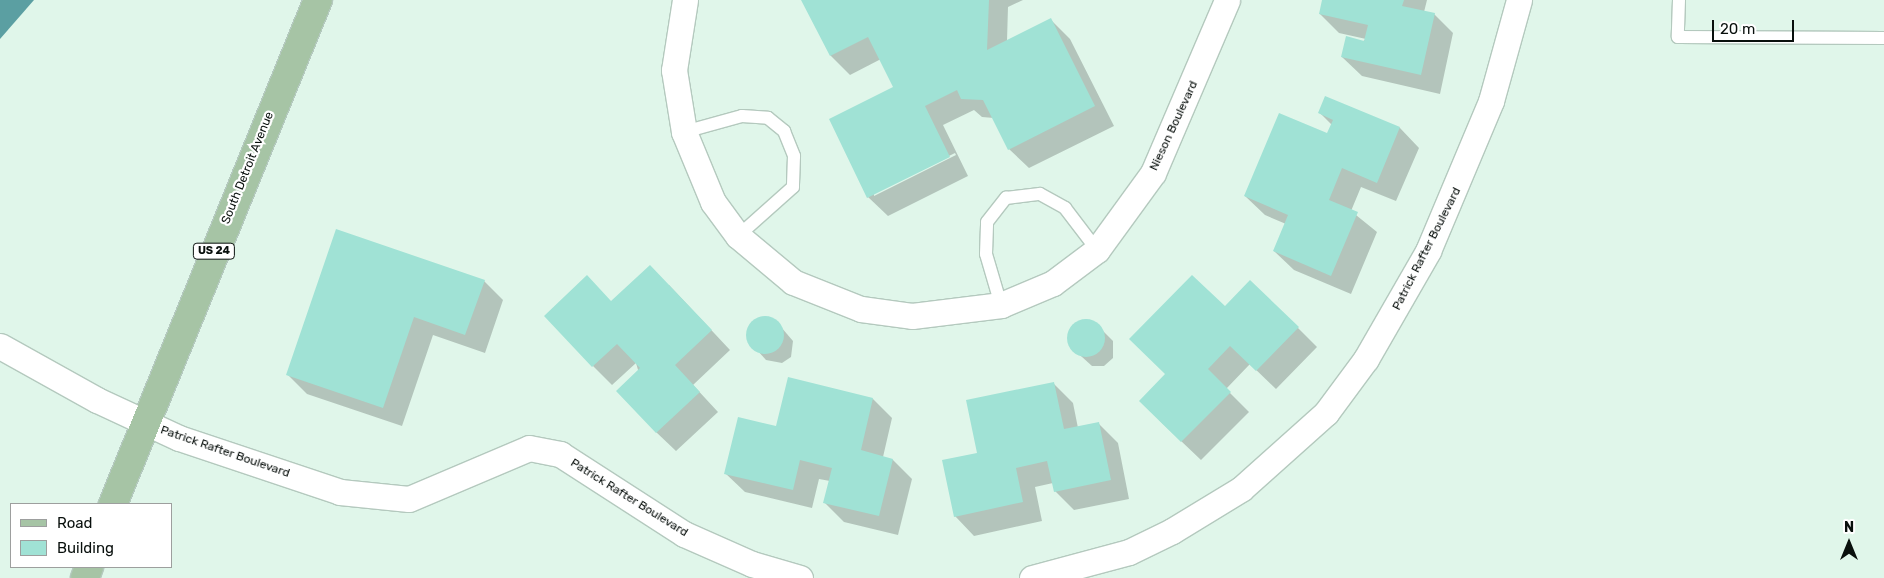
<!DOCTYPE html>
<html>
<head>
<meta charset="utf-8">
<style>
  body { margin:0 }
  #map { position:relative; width:1884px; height:578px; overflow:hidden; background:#e0f6ea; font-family:Rubik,sans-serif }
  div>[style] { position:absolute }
  .water>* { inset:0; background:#5b9fa2 }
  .shadow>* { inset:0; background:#0003 }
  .building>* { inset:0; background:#a0e2d5 }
  .round { border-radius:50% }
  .roads { filter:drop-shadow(1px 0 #b4c9be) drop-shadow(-1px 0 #b4c9be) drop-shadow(0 1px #b4c9be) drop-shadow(0 -1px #b4c9be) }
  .lane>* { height:12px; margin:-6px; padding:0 6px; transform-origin:6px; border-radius:6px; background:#fff }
  .street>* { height:25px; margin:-12.5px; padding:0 12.5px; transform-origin:12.5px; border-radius:12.5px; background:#fff }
  .primary>* { height:28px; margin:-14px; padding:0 14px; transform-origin:14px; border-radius:14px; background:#a6c4a5 }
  span { translate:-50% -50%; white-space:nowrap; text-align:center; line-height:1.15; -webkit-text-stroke:4.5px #fff; paint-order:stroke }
  .shield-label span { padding:1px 4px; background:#fff; border:1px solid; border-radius:4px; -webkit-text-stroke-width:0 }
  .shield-label { font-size:11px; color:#09100d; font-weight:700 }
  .street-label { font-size:12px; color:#09100d }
  .legend { position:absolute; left:10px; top:503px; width:162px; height:65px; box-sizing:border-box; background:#fff; border:1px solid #9d9f9e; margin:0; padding:6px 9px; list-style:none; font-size:15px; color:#09100d }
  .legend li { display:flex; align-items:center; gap:10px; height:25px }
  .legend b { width:25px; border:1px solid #9d9f9e }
  .north { position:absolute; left:1824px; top:518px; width:50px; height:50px; -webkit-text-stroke:4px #fff; paint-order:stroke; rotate:0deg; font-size:14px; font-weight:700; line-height:20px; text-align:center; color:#09100d }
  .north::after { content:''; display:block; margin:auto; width:18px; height:22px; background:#09100d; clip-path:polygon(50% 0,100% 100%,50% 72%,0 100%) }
  .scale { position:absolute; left:1712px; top:20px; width:82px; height:22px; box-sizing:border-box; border:2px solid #09100d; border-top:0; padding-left:6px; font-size:15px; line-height:18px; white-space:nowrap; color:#09100d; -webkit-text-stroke:4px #fff; paint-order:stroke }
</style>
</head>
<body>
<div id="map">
  <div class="water">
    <div style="clip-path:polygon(0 0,34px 0,0 39px)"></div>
  </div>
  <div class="shadow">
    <div style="clip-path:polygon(evenodd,803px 0,1023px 0,1008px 7px,1007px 41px,1051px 20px,1070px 39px,1114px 126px,1029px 168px,1009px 149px,994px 118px,982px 117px,974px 110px,943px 125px,968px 176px,888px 216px,868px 197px,895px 88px,881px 59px,850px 75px,831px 56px,803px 0,955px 153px,956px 155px,874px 196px,874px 193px,955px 153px)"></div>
    <div style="clip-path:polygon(1323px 0,1427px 0,1424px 12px,1434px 14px,1453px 33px,1440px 94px,1362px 76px,1342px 57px,1366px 39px,1339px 33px,1320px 14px)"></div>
    <div style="clip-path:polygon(1326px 98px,1400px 128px,1419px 148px,1396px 201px,1361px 187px,1351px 211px,1377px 232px,1351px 294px,1294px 270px,1274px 251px,1286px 224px,1265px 215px,1245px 196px,1328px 135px,1332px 125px,1320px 113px)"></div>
    <div style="clip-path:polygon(484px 281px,503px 300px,485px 353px,433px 335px,402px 426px,307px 394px,287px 374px)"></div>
    <div style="clip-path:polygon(669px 285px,730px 350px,693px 385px,718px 412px,676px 451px,656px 432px,636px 363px,612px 385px,593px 366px,612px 302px)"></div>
    <div style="clip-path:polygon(1225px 308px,1298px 328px,1317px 347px,1276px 389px,1250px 364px,1226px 389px,1249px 412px,1201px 460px,1159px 420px,1167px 374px)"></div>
    <div style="clip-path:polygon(764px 317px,775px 320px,793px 341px,791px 357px,782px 363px,766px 360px,747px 339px,753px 321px)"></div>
    <div style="clip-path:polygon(1093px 321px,1113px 341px,1113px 358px,1104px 366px,1092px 366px,1071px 347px,1070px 331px,1077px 323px)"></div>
    <div style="clip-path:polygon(1053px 383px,1073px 403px,1078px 428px,1098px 423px,1118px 443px,1129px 499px,1074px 510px,1055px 491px,1053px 483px,1035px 487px,1042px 521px,974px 536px,955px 516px,978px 454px)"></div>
    <div style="clip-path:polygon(873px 399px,892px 418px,883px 457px,893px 460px,912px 479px,898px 535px,844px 522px,825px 503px,830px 481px,819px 479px,812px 508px,745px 492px,725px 473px,776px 428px)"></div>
  </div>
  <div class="building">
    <div style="clip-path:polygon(801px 0,989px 0,987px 50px,1051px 18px,1095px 106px,1008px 150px,983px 100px,961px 99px,957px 90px,925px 106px,950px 157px,867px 198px,829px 119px,893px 87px,868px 37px,830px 56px)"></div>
    <div style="clip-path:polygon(1322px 0,1404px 0,1402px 6px,1435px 13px,1421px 75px,1341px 57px,1346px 36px,1364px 41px,1368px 25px,1319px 14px)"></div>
    <div style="clip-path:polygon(1325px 96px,1400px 127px,1377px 183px,1342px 168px,1329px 200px,1358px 212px,1331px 276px,1273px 251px,1288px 215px,1244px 196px,1279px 113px,1327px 133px,1333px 120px,1318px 113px)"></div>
    <div style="clip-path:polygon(336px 229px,485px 280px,465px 335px,414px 317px,383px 408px,286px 375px)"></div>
    <div style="clip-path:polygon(650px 265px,712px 330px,675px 365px,700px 392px,656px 433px,616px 391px,640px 368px,617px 344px,592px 367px,544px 316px,587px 275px,611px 301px)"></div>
    <div style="clip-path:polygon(1192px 275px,1225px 306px,1250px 280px,1299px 327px,1256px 371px,1230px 346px,1208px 369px,1231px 392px,1181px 442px,1139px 401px,1165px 374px,1129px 339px)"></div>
    <div class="round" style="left:746px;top:316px;width:38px;height:38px"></div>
    <div class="round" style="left:1067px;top:319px;width:38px;height:38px"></div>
    <div style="clip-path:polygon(788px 377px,873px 398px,861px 450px,893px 459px,879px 516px,823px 503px,832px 468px,800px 460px,793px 490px,724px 474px,738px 417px,776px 426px)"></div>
    <div style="clip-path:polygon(1054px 382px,1064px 429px,1099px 422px,1111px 480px,1054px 492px,1047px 461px,1016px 468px,1023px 502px,954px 517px,942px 460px,977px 453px,966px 400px)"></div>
  </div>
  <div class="roads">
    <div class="lane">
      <div style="left:1679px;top:0;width:37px;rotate:92deg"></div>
      <div style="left:1678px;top:37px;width:206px;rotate:0.3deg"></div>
      <div style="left:684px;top:132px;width:60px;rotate:-15.4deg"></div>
      <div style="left:742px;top:116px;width:26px;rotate:4deg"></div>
      <div style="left:768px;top:118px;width:21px;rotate:39deg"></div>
      <div style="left:784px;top:131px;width:27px;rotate:68deg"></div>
      <div style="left:794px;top:156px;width:31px;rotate:92deg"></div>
      <div style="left:793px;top:187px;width:74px;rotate:138.3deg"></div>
      <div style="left:1001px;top:305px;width:53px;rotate:-106.4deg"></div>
      <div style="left:986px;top:254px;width:32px;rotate:-88deg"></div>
      <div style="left:987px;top:222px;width:31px;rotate:-52deg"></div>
      <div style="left:1006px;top:198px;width:34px;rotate:-7deg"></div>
      <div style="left:1040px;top:194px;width:29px;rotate:29deg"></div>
      <div style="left:1065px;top:208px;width:53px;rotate:52.7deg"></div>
    </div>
    <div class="street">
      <div style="left:685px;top:0;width:71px;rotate:98.9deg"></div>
      <div style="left:674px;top:70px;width:63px;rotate:80.8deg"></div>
      <div style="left:684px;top:132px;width:76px;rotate:67.5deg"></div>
      <div style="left:713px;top:202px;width:42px;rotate:53.7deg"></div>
      <div style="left:738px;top:236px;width:72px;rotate:39.9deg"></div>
      <div style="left:793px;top:282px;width:73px;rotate:21.7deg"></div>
      <div style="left:861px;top:309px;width:51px;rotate:7.8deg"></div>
      <div style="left:912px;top:316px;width:90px;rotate:-7deg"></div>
      <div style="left:1001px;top:305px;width:56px;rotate:-22.9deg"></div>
      <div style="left:1053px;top:283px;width:55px;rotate:-36.9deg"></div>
      <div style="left:1097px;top:250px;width:95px;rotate:-54deg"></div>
      <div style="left:1153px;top:173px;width:188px;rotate:-66.8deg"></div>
      <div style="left:0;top:346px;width:111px;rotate:29.1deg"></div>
      <div style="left:97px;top:400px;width:90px;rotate:24.9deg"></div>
      <div style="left:179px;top:438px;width:170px;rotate:18.5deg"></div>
      <div style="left:340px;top:492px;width:69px;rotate:5.8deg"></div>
      <div style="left:409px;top:499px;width:130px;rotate:-23deg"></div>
      <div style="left:529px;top:448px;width:32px;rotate:11deg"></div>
      <div style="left:560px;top:454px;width:148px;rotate:32.8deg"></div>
      <div style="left:684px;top:534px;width:74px;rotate:23.8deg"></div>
      <div style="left:752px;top:564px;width:50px;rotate:16.3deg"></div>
      <div style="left:1032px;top:578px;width:100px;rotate:-15deg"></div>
      <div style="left:1129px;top:552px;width:48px;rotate:-26deg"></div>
      <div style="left:1172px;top:531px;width:81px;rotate:-31.3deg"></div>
      <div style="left:1241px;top:489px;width:114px;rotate:-41.8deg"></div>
      <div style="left:1326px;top:413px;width:67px;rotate:-53.5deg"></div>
      <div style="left:1366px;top:359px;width:125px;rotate:-60.1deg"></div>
      <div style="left:1428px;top:251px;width:163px;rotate:-67.2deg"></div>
      <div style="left:1491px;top:101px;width:105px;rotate:-74.5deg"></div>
    </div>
    <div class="primary">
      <div style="left:113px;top:504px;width:544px;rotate:-67.87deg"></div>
      <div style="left:85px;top:578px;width:12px;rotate:-70deg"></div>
    </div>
  </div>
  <div class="shield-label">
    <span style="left:214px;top:251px">US 24</span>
  </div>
  <div class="street-label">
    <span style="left:1174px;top:126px;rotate:-65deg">Nieson Boulevard</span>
    <span style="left:248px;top:168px;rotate:-68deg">South Detroit Avenue</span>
    <span style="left:1427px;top:249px;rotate:-63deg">Patrick Rafter Boulevard</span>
    <span style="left:225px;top:452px;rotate:19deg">Patrick Rafter Boulevard</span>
    <span style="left:629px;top:498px;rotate:32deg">Patrick Rafter Boulevard</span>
  </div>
  <ul class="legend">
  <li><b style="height:6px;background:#a6c4a5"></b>Road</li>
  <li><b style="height:14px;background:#a0e2d5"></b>Building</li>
  </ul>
  <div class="north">N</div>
  <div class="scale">20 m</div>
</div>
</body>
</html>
